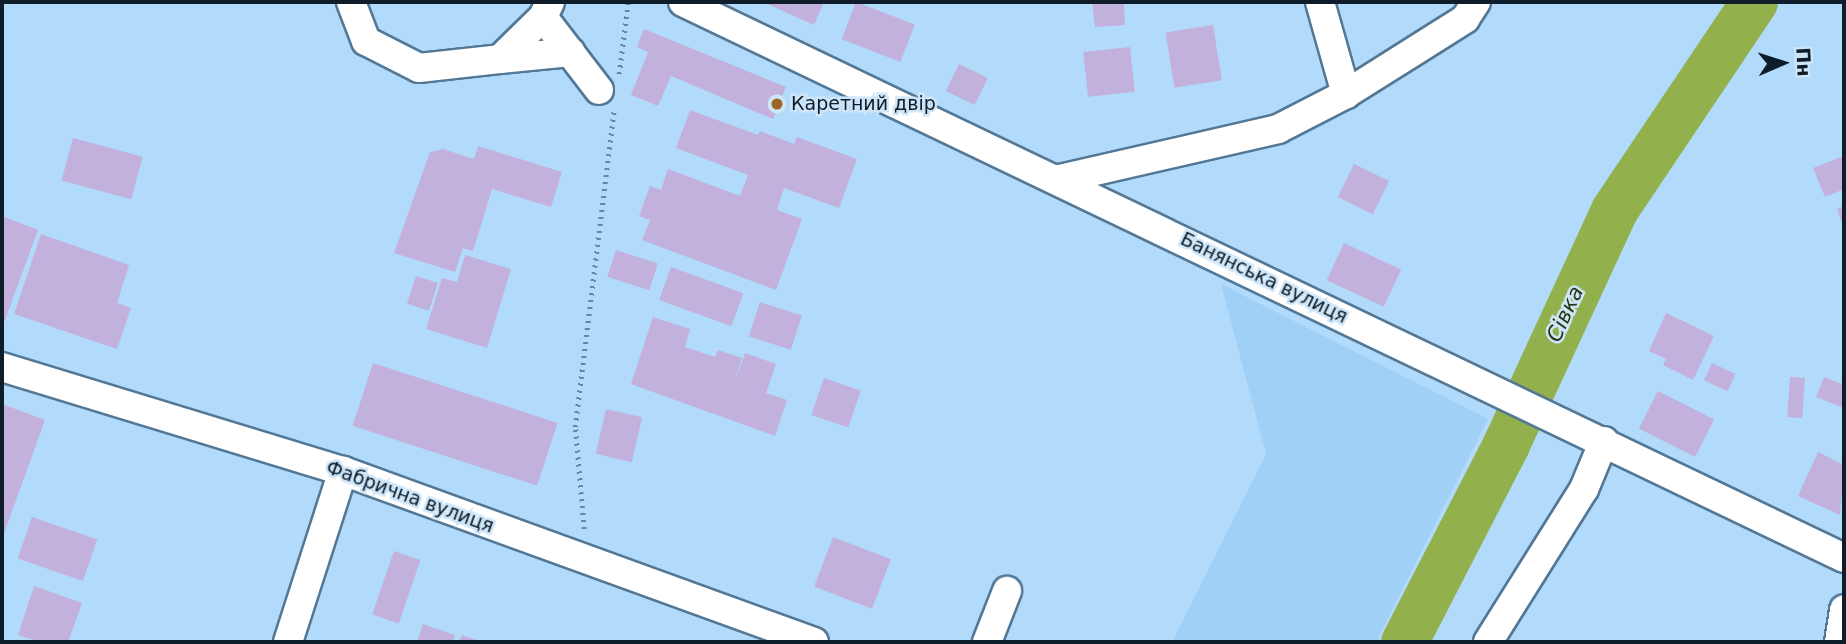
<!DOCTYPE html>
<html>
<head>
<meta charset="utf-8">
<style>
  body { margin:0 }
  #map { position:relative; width:1846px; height:644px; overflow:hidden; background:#b2dafb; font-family:"DejaVu Sans",sans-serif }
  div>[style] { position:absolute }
  .built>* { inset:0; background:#a1d0f6 }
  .river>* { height:47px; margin:-23.5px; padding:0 23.5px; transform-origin:23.5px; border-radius:23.5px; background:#92b04c }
  .building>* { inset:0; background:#c2b1dc; transform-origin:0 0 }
  .path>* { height:4.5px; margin-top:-2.25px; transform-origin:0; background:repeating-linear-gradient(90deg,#68859c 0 2px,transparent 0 7px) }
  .roads { filter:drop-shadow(2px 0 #537896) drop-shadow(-2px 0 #537896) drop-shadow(0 2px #537896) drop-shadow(0 -2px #537896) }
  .minor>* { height:28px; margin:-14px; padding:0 14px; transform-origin:14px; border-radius:14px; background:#fff }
  .dots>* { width:19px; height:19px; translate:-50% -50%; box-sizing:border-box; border:4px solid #cde5f9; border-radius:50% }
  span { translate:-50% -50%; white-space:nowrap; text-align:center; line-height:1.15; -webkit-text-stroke:5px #cde5f9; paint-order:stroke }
  .poi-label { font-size:19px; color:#0e1d29 }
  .left { translate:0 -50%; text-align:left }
  .street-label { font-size:19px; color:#0e1d29 }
  .water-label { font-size:21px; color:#29350b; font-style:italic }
  .frame { position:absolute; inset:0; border:4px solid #0e1d29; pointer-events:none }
  .north { position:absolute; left:1748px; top:28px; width:70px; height:70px; -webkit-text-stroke:5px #cde5f9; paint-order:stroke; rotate:87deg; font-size:19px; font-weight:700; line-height:28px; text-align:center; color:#0e1d29 }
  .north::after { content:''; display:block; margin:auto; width:24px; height:32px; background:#0e1d29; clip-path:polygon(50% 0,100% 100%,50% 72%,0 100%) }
</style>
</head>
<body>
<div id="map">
  <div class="built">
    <div style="clip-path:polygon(1221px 284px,1488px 419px,1376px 642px,1172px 642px,1266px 454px)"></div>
  </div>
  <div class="river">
    <div style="left:1404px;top:642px;width:223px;rotate:-62.7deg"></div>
    <div style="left:1506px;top:444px;width:258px;rotate:-65.2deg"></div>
    <div style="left:1614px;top:210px;width:251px;rotate:-56.1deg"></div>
  </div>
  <div class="building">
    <div style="clip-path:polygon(763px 2px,824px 2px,814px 25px)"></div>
    <div style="left:856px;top:2px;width:63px;height:40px;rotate:21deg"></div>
    <div style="clip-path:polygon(1092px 2px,1124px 2px,1125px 25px,1095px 27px)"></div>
    <div style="left:1213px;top:25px;width:56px;height:48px;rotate:81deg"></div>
    <div style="clip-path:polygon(644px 29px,786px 87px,773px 119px,671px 76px,658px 106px,631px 95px,648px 52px,637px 47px)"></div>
    <div style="left:1130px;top:47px;width:45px;height:47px;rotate:84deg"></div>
    <div style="left:959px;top:64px;width:32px;height:30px;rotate:26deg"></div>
    <div style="clip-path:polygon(690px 110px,758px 135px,760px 131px,794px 144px,797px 137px,857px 159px,839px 208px,784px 188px,777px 210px,802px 219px,776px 290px,642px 240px,650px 220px,639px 216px,650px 186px,661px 190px,668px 169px,740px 196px,748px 175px,676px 148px)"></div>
    <div style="left:73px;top:138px;width:72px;height:44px;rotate:15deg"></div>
    <div style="clip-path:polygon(478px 146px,562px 172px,551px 207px,492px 189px,473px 251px,463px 248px,455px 272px,394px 253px,430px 152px,443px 149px,474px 159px)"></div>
    <div style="clip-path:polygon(1844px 156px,1844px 189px,1825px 197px,1813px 168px)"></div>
    <div style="left:1354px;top:164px;width:39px;height:37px;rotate:26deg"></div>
    <div style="clip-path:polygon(1844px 206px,1844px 228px,1837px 209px)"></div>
    <div style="clip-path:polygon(2px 216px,38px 230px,2px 328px)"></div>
    <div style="clip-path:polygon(41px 234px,129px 265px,117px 303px,131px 308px,117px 349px,14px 314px)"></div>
    <div style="left:1344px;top:243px;width:63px;height:41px;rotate:25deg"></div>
    <div style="left:616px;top:250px;width:44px;height:28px;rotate:18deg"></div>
    <div style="clip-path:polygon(465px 255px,511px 269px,487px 348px,426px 329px,442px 278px,457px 282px)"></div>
    <div style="left:671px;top:267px;width:77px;height:35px;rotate:20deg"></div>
    <div style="left:416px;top:276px;width:23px;height:29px;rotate:18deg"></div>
    <div style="left:760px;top:302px;width:44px;height:36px;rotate:18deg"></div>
    <div style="clip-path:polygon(1666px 313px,1714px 336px,1693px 380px,1663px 365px,1666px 359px,1649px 351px)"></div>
    <div style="clip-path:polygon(653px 317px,690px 329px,685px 347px,715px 357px,718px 350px,742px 358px,733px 386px,745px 353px,776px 364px,766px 393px,787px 400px,775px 436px,631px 384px)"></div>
    <div style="left:373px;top:363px;width:194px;height:66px;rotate:18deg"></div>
    <div style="left:1712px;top:363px;width:26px;height:19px;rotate:25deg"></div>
    <div style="left:1790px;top:377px;width:15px;height:40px;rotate:4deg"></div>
    <div style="clip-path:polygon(1824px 377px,1844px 385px,1844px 408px,1816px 397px)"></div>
    <div style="left:824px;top:378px;width:39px;height:39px;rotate:19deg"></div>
    <div style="left:1658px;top:391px;width:63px;height:42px;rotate:27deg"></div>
    <div style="clip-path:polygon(2px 404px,45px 420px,2px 539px)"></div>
    <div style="left:606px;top:409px;width:37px;height:46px;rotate:13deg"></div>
    <div style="clip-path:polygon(1818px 452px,1844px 465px,1840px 515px,1798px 496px)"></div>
    <div style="left:32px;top:517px;width:69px;height:44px;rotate:19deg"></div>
    <div style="left:833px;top:537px;width:62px;height:53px;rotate:21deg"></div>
    <div style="left:394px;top:551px;width:28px;height:67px;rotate:19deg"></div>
    <div style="clip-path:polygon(34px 586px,82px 603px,68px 642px,39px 642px,18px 635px)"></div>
    <div style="clip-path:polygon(423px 624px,455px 635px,453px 642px,417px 642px)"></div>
    <div style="clip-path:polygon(462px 635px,483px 642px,459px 642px)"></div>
  </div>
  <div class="path">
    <div style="left:619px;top:74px;width:73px;rotate:-82.9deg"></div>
    <div style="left:584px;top:529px;width:102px;rotate:-95deg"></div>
    <div style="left:575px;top:427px;width:319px;rotate:-83deg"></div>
  </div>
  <div class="roads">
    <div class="minor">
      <div style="left:351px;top:2px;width:42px;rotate:69deg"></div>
      <div style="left:366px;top:41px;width:59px;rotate:27deg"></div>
      <div style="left:419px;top:68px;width:81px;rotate:-6.3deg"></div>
      <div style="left:500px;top:59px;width:60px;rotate:-44.3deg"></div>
      <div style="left:550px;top:2px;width:17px;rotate:115deg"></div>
      <div style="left:543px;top:17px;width:92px;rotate:52.5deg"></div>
      <div style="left:683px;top:2px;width:1287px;rotate:25.59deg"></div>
      <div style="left:1320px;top:2px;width:96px;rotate:74.2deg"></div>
      <div style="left:500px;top:59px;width:71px;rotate:-5.6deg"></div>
      <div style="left:1060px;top:179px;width:224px;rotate:-12.9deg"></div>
      <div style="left:1278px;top:129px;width:76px;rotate:-27.2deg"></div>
      <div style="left:1346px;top:94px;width:141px;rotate:-32.2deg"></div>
      <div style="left:1465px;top:19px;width:20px;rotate:-57deg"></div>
      <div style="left:2px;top:367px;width:357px;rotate:17deg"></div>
      <div style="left:343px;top:471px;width:501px;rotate:19.95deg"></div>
      <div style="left:288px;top:642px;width:180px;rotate:-72.2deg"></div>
      <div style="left:987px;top:642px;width:55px;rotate:-68.6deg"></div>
      <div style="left:1488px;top:642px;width:181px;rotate:-57.9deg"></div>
      <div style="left:1584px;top:489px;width:52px;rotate:-67.4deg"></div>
      <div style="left:1839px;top:642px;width:33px;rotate:-81deg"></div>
    </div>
  </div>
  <div class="dots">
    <div style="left:777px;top:104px;background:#9f6425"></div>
  </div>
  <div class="poi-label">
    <span class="left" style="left:791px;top:104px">Каретний двір</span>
  </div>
  <div class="street-label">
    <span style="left:1264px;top:278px;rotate:26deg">Банянська вулиця</span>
    <span style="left:410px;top:497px;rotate:20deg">Фабрична вулиця</span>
  </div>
  <div class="water-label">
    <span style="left:1565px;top:314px;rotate:-65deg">Сівка</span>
  </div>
  <div class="frame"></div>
  <div class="north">Пн</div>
</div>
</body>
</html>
